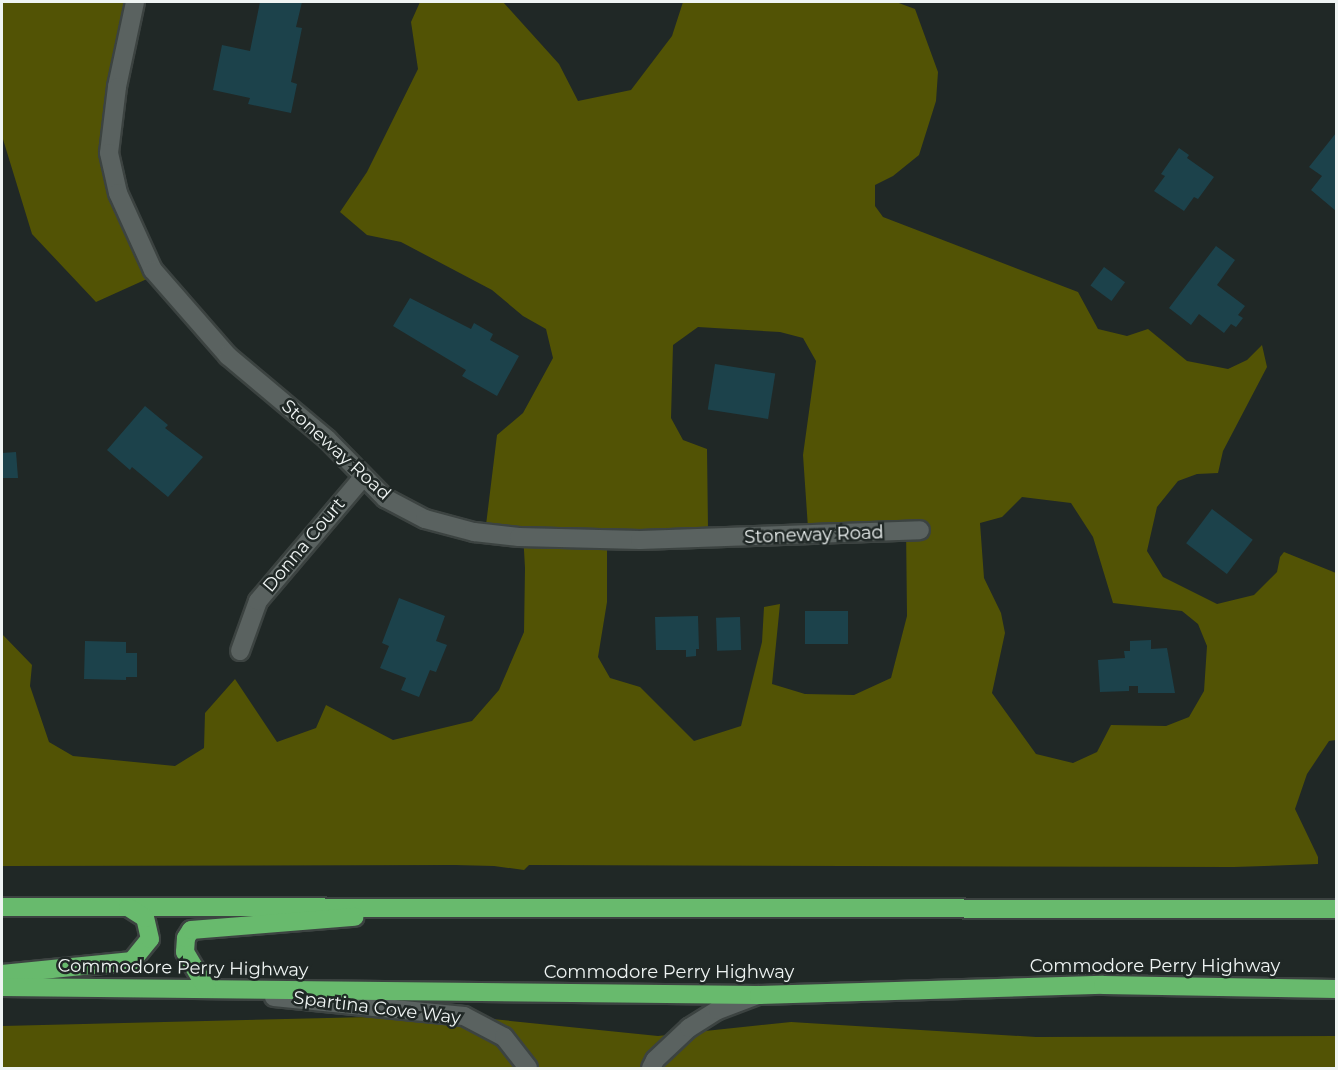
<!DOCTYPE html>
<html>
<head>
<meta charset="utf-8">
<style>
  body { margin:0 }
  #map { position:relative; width:1338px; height:1070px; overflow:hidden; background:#202826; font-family:Montserrat,sans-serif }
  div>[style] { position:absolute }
  .forest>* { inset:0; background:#525305 }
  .building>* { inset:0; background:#1c424b; transform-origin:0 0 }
  .roads { filter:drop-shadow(2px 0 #3c4341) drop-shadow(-2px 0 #3c4341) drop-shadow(0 2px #3c4341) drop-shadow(0 -2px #3c4341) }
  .minor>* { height:18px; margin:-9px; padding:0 9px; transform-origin:9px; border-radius:9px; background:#5a6260 }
  .highway>* { height:18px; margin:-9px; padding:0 9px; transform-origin:9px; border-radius:9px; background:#68ba6d }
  span { translate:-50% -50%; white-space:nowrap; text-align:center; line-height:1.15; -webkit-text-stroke:5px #202826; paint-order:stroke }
  .street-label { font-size:18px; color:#eff4f3 }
  .frame { position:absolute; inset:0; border:3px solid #eff4f3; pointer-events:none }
</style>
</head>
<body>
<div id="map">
  <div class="forest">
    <div style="clip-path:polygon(2px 2px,134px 2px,108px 147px,158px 274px,96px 302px,32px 234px,2px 136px)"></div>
    <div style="clip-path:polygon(evenodd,420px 2px,503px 2px,559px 64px,578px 101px,631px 90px,672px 36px,683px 2px,896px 2px,915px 9px,938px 72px,936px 101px,919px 155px,893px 176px,875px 185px,875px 206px,883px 217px,1078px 292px,1098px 329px,1127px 336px,1148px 329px,1187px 361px,1228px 369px,1247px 360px,1262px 345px,1267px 367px,1223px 451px,1218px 473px,1197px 474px,1178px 481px,1157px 507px,1147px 551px,1163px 577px,1217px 604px,1254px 595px,1277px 572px,1280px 557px,1284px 552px,1336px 573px,1336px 740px,1329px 741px,1307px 774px,1295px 809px,1318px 857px,1318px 864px,1234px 867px,529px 865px,524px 870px,494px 866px,455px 865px,2px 866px,2px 634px,32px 665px,30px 686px,49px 742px,73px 756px,175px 766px,204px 748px,205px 713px,235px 679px,277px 742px,316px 728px,326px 705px,393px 740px,472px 721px,499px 690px,524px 632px,525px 568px,523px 533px,486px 525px,497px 435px,523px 413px,553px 358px,546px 329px,523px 316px,492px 290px,401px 242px,367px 235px,340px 212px,367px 172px,418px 69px,411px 22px,420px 2px,698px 327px,780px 332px,803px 338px,816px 361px,803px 455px,808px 528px,906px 526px,907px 616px,891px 678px,854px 695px,805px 694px,772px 684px,780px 604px,764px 607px,762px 642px,741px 726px,694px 741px,640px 687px,610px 678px,598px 657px,607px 602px,607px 534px,701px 532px,708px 528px,707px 449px,683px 440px,671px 418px,673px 345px,698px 327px,420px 2px,1022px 497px,1071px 503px,1093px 537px,1113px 603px,1182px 611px,1198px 624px,1207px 646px,1204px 691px,1189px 717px,1166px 726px,1111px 725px,1097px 752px,1073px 763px,1036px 754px,992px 693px,1005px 633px,1001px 613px,984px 578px,980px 523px,1002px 517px,1022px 497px)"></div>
    <div style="clip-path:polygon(453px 1015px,658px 1036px,791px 1022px,1036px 1037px,1336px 1036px,1336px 1068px,2px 1068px,2px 1026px)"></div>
  </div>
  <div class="building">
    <div style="clip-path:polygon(260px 2px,302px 2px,296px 27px,302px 28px,291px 82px,297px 84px,291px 113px,248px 104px,250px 98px,213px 90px,222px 45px,250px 51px)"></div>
    <div style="clip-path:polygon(1336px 133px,1336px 211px,1311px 190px,1322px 176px,1309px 167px)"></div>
    <div style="clip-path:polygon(1179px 148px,1189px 155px,1187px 158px,1214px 177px,1198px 199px,1194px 197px,1184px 211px,1154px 191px,1165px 176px,1161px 174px)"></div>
    <div style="clip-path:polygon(1216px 246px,1235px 260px,1217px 285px,1245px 306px,1238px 315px,1243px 318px,1236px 327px,1231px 324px,1224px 333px,1199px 314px,1191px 325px,1169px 308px)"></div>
    <div style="left:1104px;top:267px;width:26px;height:23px;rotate:36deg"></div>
    <div style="clip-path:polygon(410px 298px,471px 329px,474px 323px,493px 334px,490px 340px,519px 356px,497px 396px,462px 376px,466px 370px,393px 326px)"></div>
    <div style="left:715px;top:364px;width:61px;height:46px;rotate:9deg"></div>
    <div style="clip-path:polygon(145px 406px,168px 425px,165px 428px,203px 457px,168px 497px,132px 467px,130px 470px,107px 450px)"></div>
    <div style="clip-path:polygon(16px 452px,18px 478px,2px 478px,2px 453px)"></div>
    <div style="left:1212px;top:509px;width:51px;height:43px;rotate:37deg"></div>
    <div style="clip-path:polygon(399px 598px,445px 616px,436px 641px,447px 645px,436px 672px,430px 670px,419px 697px,401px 690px,406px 678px,380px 668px,389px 646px,382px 643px)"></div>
    <div style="left:848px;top:611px;width:33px;height:43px;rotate:90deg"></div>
    <div style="clip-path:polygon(698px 616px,699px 649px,696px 649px,696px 656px,686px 657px,686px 650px,656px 650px,655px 617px)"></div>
    <div style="left:740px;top:617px;width:33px;height:24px;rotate:88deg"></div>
    <div style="clip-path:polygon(1151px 640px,1151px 649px,1167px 648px,1175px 693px,1138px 693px,1138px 686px,1129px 686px,1129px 691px,1100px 692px,1098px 660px,1125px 658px,1124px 651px,1130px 651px,1130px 641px)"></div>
    <div style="clip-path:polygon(85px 641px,126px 642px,126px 653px,137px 653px,137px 677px,126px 677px,126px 680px,84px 679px)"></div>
  </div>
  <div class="roads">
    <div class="minor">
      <div style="left:135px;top:2px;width:87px;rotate:102deg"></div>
      <div style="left:117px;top:87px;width:66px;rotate:96.9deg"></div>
      <div style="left:109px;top:153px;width:41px;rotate:77.3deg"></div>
      <div style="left:118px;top:193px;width:85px;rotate:65.6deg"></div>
      <div style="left:153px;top:270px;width:114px;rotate:48.9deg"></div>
      <div style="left:228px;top:356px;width:129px;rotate:40deg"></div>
      <div style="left:327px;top:439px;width:83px;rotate:45.5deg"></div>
      <div style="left:385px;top:498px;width:45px;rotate:27.7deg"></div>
      <div style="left:425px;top:519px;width:51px;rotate:14.9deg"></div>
      <div style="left:474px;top:532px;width:45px;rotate:6.3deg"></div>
      <div style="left:519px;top:537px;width:121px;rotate:1.4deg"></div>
      <div style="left:640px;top:540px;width:280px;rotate:-2deg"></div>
      <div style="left:240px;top:651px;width:53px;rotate:-70.2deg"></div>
      <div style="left:258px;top:601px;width:162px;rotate:-49.7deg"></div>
      <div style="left:274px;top:997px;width:191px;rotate:5.7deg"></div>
      <div style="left:464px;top:1016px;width:45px;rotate:27.7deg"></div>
      <div style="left:504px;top:1037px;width:39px;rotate:52deg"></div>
      <div style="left:651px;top:1068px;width:9px;rotate:-63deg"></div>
      <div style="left:655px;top:1060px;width:47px;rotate:-43.3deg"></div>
      <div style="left:689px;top:1028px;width:34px;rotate:-32deg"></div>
      <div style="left:718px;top:1010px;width:43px;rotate:-20.6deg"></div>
    </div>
    <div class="highway">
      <div style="left:2px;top:907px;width:1334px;rotate:0.09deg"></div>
      <div style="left:2px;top:974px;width:131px;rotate:-5.7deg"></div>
      <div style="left:132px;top:961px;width:28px;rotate:-51deg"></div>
      <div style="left:150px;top:939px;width:22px;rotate:-103deg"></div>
      <div style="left:145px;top:918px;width:20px;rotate:-147deg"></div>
      <div style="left:2px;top:987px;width:757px;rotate:0.61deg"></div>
      <div style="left:759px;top:995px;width:344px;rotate:-1.7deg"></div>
      <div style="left:1103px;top:985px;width:233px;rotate:1deg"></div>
      <div style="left:207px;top:989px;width:43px;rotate:-120.7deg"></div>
      <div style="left:185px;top:952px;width:14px;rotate:-86deg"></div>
      <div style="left:186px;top:938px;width:9px;rotate:-58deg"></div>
      <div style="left:191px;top:930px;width:164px;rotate:-4.6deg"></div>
    </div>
  </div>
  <div class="street-label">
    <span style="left:336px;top:450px;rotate:42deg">Stoneway Road</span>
    <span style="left:814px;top:535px;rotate:-2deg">Stoneway Road</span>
    <span style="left:304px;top:545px;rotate:-50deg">Donna Court</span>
    <span style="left:1155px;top:966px">Commodore Perry Highway</span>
    <span style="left:183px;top:968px;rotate:1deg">Commodore Perry Highway</span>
    <span style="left:669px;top:972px">Commodore Perry Highway</span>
    <span style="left:377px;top:1008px;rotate:7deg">Spartina Cove Way</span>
  </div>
  <div class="frame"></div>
</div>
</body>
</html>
